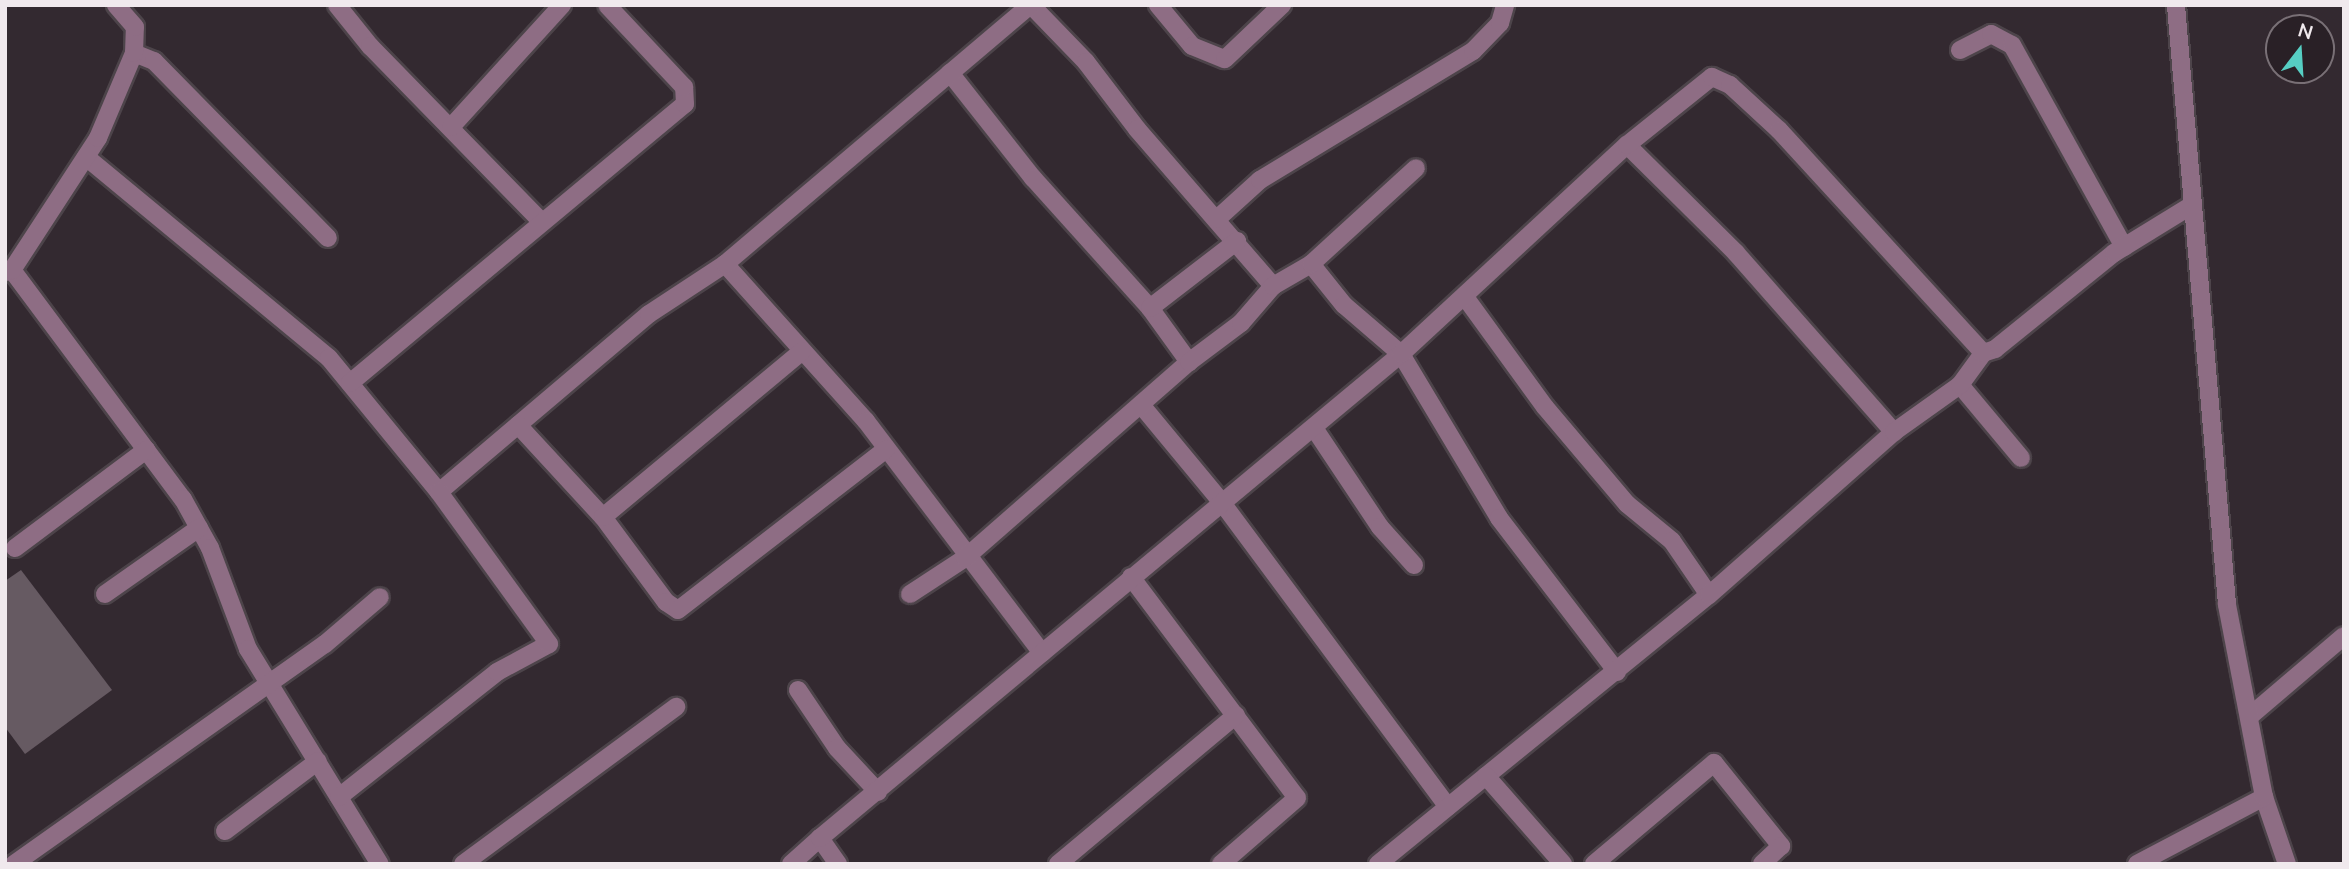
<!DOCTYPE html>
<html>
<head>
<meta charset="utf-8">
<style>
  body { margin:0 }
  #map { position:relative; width:2349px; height:869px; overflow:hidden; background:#332930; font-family:Mulish,sans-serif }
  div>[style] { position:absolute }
  .building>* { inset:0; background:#665a62 }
  .roads { filter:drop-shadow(2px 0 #4d444a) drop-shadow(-2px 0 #4d444a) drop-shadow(0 2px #4d444a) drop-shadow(0 -2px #4d444a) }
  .minor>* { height:18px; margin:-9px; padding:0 9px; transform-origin:9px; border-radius:9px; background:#8e6d84 }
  span { translate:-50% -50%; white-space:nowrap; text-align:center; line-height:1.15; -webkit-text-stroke:7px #292026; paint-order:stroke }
  .frame { position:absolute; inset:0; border:7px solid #f0e9ed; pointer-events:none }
  .north { position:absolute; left:2265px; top:14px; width:70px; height:70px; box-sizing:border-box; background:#292026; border:2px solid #797076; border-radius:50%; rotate:17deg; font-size:19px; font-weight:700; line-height:28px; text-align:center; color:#f0e9ed }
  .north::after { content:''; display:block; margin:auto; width:24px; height:32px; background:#56cec3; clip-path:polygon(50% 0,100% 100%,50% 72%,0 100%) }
</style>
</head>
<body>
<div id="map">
  <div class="building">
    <div style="clip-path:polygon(21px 570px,112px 690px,25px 754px,5px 727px,5px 581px)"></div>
  </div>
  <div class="roads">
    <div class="minor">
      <div style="left:337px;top:5px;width:53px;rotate:51.2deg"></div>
      <div style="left:370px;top:46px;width:246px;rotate:45.7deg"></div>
      <div style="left:1031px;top:5px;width:79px;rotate:46deg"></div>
      <div style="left:1086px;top:62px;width:84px;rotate:52.7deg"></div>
      <div style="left:1137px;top:129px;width:208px;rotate:49.1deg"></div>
      <div style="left:1158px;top:5px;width:53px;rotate:50.3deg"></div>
      <div style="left:1192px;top:46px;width:35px;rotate:22deg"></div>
      <div style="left:1225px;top:59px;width:79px;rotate:-43.5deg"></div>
      <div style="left:1960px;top:50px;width:35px;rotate:-27deg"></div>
      <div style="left:1991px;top:34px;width:24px;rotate:28deg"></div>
      <div style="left:2012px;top:45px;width:231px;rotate:61deg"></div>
      <div style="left:134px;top:53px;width:22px;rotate:22deg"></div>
      <div style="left:154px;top:61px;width:248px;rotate:45.5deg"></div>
      <div style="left:950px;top:73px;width:134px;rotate:51.7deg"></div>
      <div style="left:1033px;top:178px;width:175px;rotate:48deg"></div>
      <div style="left:1150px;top:308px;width:67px;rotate:54.2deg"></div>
      <div style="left:451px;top:127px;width:165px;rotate:-47.7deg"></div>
      <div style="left:1627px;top:145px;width:153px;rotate:44.7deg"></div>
      <div style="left:1736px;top:253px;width:239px;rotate:48.6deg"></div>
      <div style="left:86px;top:157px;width:315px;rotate:39.6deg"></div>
      <div style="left:329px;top:358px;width:173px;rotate:50.6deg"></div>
      <div style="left:439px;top:492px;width:275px;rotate:-40.3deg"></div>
      <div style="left:649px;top:314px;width:91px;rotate:-33.3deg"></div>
      <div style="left:725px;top:264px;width:211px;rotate:48.1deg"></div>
      <div style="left:866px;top:421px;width:291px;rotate:52.8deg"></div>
      <div style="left:1217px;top:219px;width:58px;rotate:-42.2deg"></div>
      <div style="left:1260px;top:180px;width:249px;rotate:-31.2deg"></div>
      <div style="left:1473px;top:51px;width:39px;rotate:-46deg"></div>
      <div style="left:1500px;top:23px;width:19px;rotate:-74deg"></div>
      <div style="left:725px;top:264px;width:400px;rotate:-40.3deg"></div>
      <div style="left:1311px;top:264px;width:53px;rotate:51.2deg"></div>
      <div style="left:1344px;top:305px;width:75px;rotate:40.7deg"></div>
      <div style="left:1401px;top:354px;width:191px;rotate:59.1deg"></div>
      <div style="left:1499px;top:518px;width:194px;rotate:52.5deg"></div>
      <div style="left:12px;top:270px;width:286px;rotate:53.3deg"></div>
      <div style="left:183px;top:499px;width:56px;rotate:61.1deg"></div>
      <div style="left:210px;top:548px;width:108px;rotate:69.4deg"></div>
      <div style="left:248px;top:649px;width:252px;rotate:58.5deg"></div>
      <div style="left:5px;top:272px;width:7px;rotate:-16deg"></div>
      <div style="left:12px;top:270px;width:158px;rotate:-56.9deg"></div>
      <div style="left:98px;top:138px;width:92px;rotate:-67deg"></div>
      <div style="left:134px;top:53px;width:26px;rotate:-88deg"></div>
      <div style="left:135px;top:27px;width:29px;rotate:-131deg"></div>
      <div style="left:1465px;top:297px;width:136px;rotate:54deg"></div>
      <div style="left:1545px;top:407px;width:127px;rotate:49.8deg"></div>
      <div style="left:1627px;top:504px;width:58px;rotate:39.4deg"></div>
      <div style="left:1672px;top:541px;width:65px;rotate:55.6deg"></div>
      <div style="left:1150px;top:308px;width:110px;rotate:-37.6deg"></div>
      <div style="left:350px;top:383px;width:436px;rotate:-39.8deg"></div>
      <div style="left:685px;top:104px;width:17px;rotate:-93deg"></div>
      <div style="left:684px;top:87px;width:112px;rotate:-133.2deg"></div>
      <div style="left:1960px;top:385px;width:95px;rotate:50.1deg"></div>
      <div style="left:1142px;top:406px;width:127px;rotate:50.4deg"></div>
      <div style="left:1223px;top:504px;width:377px;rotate:53.4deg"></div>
      <div style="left:518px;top:425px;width:125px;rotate:47.3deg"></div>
      <div style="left:603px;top:517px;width:106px;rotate:53.5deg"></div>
      <div style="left:666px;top:602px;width:14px;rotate:34deg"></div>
      <div style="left:678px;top:610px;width:263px;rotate:-37.7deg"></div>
      <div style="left:1314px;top:428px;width:119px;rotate:56.3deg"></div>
      <div style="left:1380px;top:527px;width:51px;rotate:48.2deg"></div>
      <div style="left:603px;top:517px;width:259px;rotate:-39.8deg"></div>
      <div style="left:15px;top:548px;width:164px;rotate:-36.8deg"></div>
      <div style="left:1131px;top:577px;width:276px;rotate:53.1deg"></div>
      <div style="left:1297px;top:798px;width:101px;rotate:139deg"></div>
      <div style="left:105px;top:594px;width:115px;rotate:-35.1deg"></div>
      <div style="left:910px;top:594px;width:66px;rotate:-33.2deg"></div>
      <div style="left:965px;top:558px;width:298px;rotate:-41.2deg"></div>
      <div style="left:1189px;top:362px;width:65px;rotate:-36.9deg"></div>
      <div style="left:1241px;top:323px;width:49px;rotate:-49.1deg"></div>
      <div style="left:1273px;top:286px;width:44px;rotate:-30.1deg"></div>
      <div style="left:1311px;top:264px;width:142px;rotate:-42.4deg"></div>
      <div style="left:798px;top:690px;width:70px;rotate:56.1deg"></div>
      <div style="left:837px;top:748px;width:60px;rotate:47deg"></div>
      <div style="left:2250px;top:716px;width:123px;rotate:-40.4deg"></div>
      <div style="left:1486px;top:776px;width:287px;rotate:-39.1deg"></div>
      <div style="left:1709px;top:595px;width:247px;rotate:-41.4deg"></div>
      <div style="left:1894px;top:432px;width:81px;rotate:-35.5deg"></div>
      <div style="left:1960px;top:385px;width:39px;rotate:-54deg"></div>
      <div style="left:1983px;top:353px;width:13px;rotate:-18deg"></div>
      <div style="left:1995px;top:349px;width:153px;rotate:-38.9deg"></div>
      <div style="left:2114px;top:253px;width:92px;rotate:-31.6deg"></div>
      <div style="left:339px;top:797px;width:201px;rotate:-38.3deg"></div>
      <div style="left:497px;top:672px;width:59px;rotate:-28.3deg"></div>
      <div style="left:549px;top:644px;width:188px;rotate:-125.9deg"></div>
      <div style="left:2264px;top:797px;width:71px;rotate:71.1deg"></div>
      <div style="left:225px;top:831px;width:116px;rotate:-37deg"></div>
      <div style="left:14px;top:864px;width:381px;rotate:-35.3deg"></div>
      <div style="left:325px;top:644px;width:72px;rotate:-40.5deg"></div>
      <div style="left:463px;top:864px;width:265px;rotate:-36.4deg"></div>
      <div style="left:791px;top:864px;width:39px;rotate:-42deg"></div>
      <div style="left:838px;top:864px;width:32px;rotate:-125deg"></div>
      <div style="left:820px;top:838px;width:756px;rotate:-39.8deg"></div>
      <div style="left:1401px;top:354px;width:308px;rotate:-42.8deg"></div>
      <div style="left:1627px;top:145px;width:109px;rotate:-38.7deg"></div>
      <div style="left:1712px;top:77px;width:20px;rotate:24deg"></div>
      <div style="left:1730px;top:85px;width:67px;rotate:42.6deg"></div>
      <div style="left:1779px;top:130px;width:302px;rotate:47.5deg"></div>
      <div style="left:1058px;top:864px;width:232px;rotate:-39.9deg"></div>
      <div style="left:1378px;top:864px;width:139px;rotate:-39.2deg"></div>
      <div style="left:1486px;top:776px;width:117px;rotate:48.8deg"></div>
      <div style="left:1594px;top:864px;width:157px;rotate:-40.1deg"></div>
      <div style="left:1714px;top:763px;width:107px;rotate:51.1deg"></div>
      <div style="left:1781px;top:846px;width:26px;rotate:137deg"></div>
      <div style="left:2137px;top:864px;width:144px;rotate:-27.8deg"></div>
      <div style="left:2264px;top:797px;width:197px;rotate:-100.9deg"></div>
      <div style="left:2227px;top:604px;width:601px;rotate:-94.87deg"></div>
    </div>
  </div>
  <div class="frame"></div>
  <div class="north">N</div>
</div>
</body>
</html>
